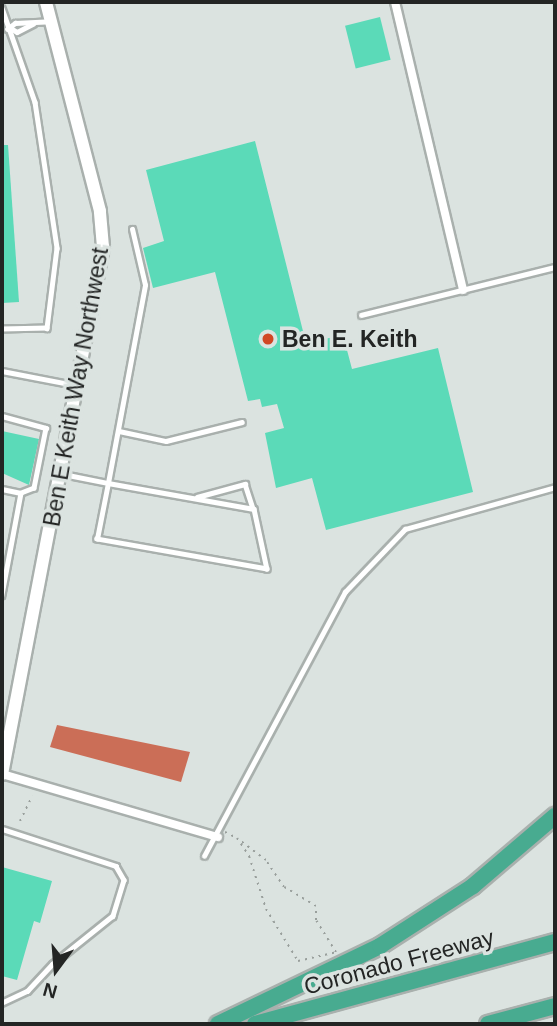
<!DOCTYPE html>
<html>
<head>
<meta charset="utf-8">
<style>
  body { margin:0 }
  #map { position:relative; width:557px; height:1026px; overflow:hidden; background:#dbe3e0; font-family:Arial,sans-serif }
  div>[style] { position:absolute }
  .water>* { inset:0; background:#cb6e57 }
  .building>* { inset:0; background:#5bdab8; transform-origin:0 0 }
  .path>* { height:2px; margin-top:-1px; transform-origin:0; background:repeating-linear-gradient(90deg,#999f9c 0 2px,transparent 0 7px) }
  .roads { filter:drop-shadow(2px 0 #a9b0ad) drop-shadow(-2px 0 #a9b0ad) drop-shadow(0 2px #a9b0ad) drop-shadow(0 -2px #a9b0ad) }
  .lane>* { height:4.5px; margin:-2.25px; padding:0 2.25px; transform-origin:2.25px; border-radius:2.25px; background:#fff }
  .street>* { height:8px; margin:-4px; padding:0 4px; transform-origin:4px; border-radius:4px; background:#fff }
  .secondary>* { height:12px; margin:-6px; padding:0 6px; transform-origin:6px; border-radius:6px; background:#fff }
  .highway>* { height:16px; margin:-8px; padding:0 8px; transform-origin:8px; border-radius:8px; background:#48ab90 }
  .dots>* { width:19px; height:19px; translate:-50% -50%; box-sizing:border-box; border:4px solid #dbe3e0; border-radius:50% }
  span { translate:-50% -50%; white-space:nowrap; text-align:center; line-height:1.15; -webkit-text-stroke:7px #dbe3e0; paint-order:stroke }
  .poi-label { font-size:23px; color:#232524; font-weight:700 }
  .left { translate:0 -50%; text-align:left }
  .street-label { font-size:23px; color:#232524 }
  .frame { position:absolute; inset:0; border:4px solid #232524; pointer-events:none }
  .north { position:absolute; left:21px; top:935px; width:70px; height:70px; -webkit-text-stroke:5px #dbe3e0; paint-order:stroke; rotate:196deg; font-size:19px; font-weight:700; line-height:28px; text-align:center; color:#232524 }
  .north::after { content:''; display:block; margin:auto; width:24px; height:32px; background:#232524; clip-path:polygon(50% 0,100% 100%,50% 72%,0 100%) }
</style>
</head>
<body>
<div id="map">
  <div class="water">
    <div style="clip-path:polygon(57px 725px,190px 752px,181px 782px,50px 747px)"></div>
  </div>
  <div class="building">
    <div style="left:380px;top:17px;width:44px;height:36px;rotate:76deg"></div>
    <div style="clip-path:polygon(255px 141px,306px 343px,343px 335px,352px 369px,438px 348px,473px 492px,326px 530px,312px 478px,276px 488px,265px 433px,284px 428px,277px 404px,262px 407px,260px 399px,248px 401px,215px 272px,153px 288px,143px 248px,164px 241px,146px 170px)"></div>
    <div style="clip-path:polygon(2px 145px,8px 145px,19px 302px,2px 303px)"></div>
    <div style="clip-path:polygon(2px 431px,39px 439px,29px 485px,2px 473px)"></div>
    <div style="clip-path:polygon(2px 867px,52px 881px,40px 923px,34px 921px,17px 980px,2px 976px)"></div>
  </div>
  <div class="path">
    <div style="left:20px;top:821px;width:28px;rotate:-64deg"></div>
    <div style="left:225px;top:832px;width:13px;rotate:27deg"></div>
    <div style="left:237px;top:838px;width:22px;rotate:56deg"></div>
    <div style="left:249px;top:856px;width:56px;rotate:72.2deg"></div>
    <div style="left:266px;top:909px;width:61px;rotate:58.4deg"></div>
    <div style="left:298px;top:961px;width:39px;rotate:-13deg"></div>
    <div style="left:336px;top:952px;width:38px;rotate:-122deg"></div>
    <div style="left:316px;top:920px;width:14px;rotate:-90deg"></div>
    <div style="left:316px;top:906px;width:37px;rotate:-149deg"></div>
    <div style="left:284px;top:887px;width:32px;rotate:-124deg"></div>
    <div style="left:266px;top:860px;width:36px;rotate:-143deg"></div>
  </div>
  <div class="roads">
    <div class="lane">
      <div style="left:2px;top:8px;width:100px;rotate:70.7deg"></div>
      <div style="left:35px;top:102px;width:148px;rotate:81.4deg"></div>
      <div style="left:57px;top:248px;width:81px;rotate:97.1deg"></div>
      <div style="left:47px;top:328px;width:45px;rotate:178.7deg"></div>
      <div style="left:11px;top:28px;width:7px;rotate:34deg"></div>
      <div style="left:17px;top:32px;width:18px;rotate:-27deg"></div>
      <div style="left:7px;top:29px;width:10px;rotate:-37deg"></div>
      <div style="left:15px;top:23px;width:35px;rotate:-3deg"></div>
      <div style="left:361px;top:315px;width:200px;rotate:-13.9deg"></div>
      <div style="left:2px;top:371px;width:74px;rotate:10.9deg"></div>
      <div style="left:2px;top:416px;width:46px;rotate:15.3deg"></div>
      <div style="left:46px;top:428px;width:61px;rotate:101.3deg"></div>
      <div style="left:34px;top:488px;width:14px;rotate:159deg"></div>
      <div style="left:119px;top:431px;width:48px;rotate:12deg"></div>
      <div style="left:166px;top:441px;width:78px;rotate:-14deg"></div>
      <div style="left:63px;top:474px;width:46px;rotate:11.3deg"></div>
      <div style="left:108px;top:483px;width:201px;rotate:-79.4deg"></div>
      <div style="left:145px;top:285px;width:57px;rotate:-103.1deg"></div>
      <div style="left:108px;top:483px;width:148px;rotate:10.1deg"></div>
      <div style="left:254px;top:509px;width:61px;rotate:77.8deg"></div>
      <div style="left:267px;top:569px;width:173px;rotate:-170deg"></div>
      <div style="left:97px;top:539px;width:57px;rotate:-78.9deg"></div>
      <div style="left:2px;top:489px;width:19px;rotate:12deg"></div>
      <div style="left:21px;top:493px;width:104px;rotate:100.6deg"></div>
      <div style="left:197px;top:497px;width:50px;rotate:-15.2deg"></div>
      <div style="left:245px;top:484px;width:25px;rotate:72deg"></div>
      <div style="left:2px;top:829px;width:120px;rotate:18deg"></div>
      <div style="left:116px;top:866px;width:16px;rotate:60deg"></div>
      <div style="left:124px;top:880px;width:38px;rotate:107deg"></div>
      <div style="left:113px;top:916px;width:77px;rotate:141.3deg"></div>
      <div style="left:53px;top:964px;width:37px;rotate:133deg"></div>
      <div style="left:28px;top:991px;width:29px;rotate:155deg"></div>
      <div style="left:204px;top:856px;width:299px;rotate:-61.9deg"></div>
      <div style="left:345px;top:592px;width:87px;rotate:-46.4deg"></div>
      <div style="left:405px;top:529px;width:156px;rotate:-15.6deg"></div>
    </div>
    <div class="street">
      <div style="left:395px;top:2px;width:296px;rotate:76.7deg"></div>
      <div style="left:2px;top:774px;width:225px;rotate:16.3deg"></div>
    </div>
    <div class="secondary">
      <div style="left:2px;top:774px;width:537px;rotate:-79.15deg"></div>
      <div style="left:103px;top:247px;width:36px;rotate:-95deg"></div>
      <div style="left:100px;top:211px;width:216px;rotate:-104.5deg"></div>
    </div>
    <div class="highway">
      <div style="left:218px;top:1024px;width:180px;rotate:-25.7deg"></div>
      <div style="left:380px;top:946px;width:111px;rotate:-32.8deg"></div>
      <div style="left:473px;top:886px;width:108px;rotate:-40.5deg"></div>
      <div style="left:255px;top:1024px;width:311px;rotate:-15.3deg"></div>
      <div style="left:488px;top:1024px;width:69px;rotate:-15deg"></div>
    </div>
  </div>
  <div class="dots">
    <div style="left:268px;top:339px;background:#d14724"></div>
  </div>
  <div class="poi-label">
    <span class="left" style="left:282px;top:339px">Ben E. Keith</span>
  </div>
  <div class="street-label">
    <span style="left:76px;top:387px;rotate:-80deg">Ben E Keith Way Northwest</span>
    <span style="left:399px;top:962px;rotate:-15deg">Coronado Freeway</span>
  </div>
  <div class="frame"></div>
  <div class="north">N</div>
</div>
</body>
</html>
